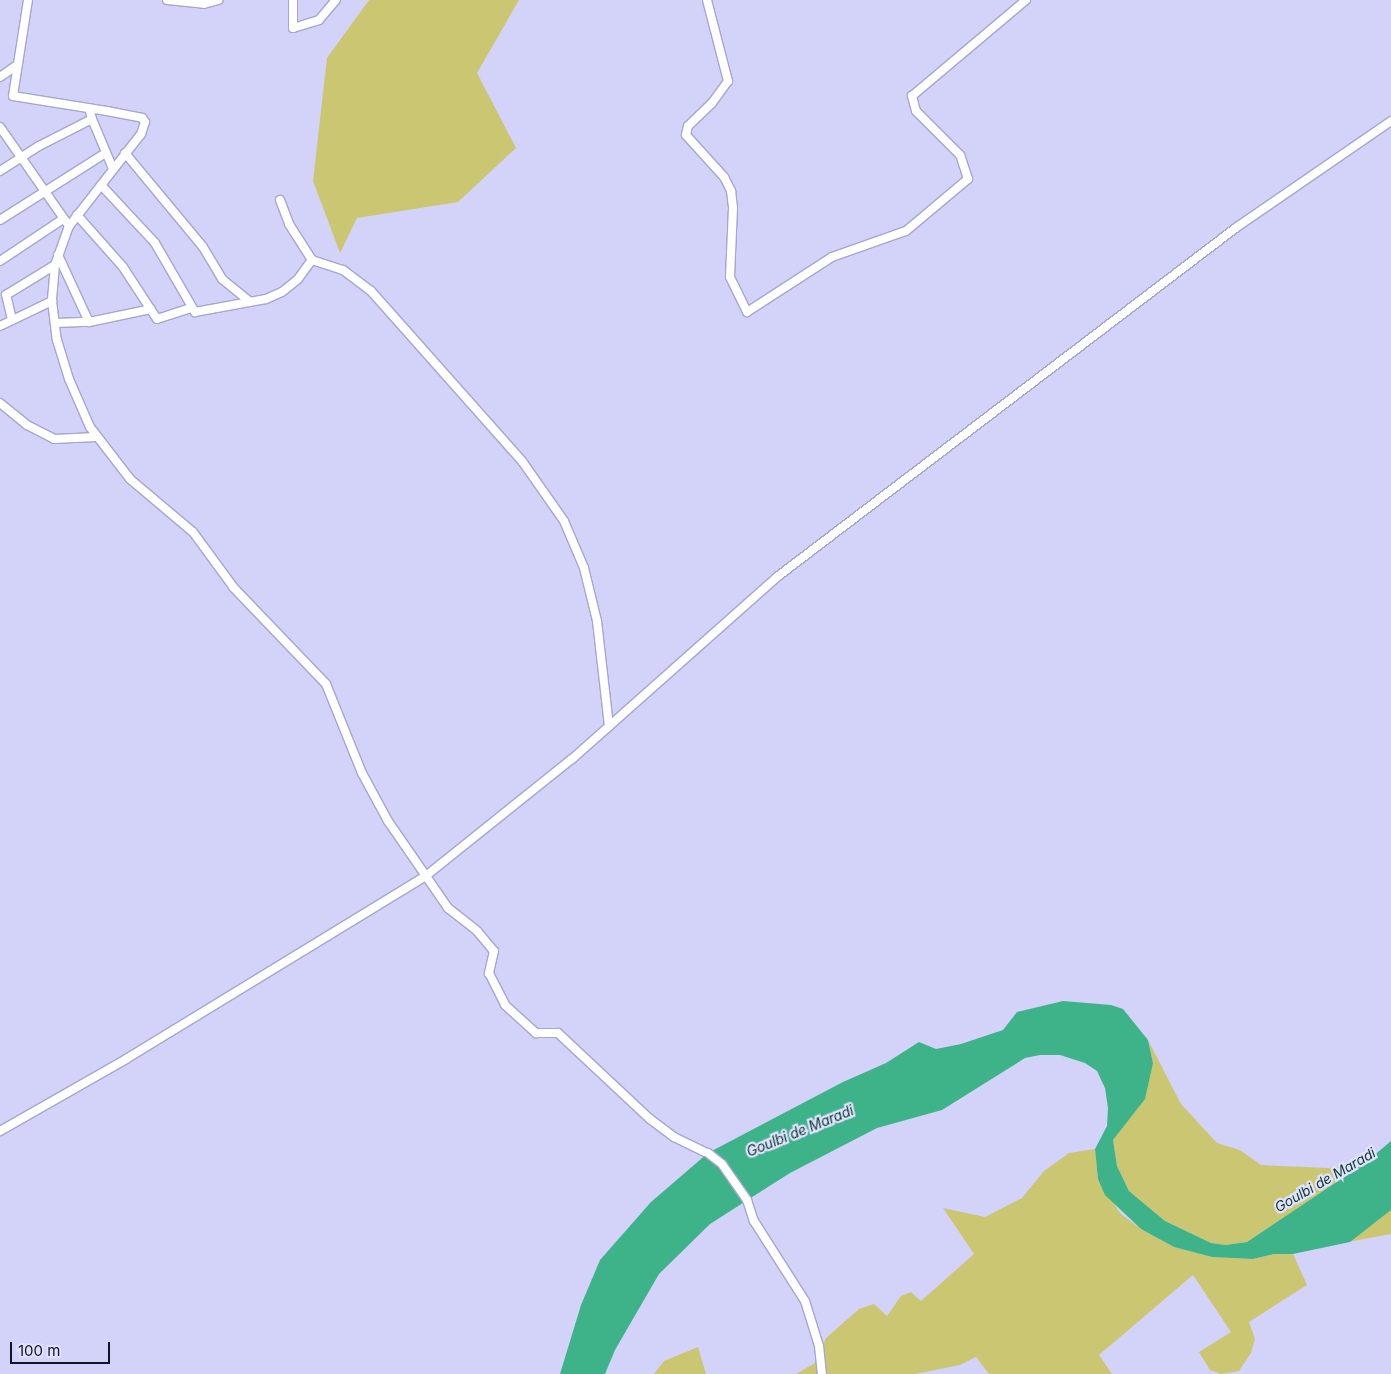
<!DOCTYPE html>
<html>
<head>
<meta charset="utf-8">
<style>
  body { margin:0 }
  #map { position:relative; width:1391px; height:1374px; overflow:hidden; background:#d3d3f9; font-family:Inter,sans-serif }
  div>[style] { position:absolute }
  .green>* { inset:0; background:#cbc672 }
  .water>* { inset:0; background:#3eb389 }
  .roads { filter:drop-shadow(1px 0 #a5a5d2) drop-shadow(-1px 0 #a5a5d2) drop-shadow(0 1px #a5a5d2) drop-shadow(0 -1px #a5a5d2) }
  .street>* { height:8px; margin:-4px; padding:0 4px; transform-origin:4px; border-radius:4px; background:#fff }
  span { translate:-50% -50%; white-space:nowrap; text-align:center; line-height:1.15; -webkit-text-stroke:4.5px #e1e1fe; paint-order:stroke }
  .water-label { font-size:14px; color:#083c2b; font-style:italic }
  .scale { position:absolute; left:10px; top:1342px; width:100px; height:22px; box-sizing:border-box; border:2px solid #141323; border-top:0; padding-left:6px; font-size:15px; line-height:18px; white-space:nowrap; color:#141323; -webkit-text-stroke:4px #e1e1fe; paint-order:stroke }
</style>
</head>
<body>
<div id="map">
  <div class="green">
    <div style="clip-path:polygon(369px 0,519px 0,477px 73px,516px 148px,458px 202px,357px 218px,340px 253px,313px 181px,327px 58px)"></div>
    <div style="clip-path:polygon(1148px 1040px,1181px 1104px,1217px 1143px,1240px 1150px,1261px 1165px,1328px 1168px,1365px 1163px,1247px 1242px,1226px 1245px,1211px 1243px,1165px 1221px,1129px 1191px,1117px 1166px,1113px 1140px,1128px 1119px,1153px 1063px)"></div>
    <div style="clip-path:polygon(1095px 1149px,1098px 1179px,1120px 1213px,1141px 1229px,1174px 1247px,1212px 1257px,1253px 1259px,1274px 1254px,1293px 1254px,1307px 1285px,1249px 1322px,1255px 1339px,1251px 1353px,1239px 1371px,1221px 1374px,1210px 1370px,1199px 1352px,1231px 1332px,1193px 1275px,1099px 1355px,1112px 1374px,989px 1374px,976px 1357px,960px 1365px,915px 1374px,796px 1374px,815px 1363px,826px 1338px,859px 1309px,874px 1304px,887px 1316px,901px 1296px,911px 1292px,921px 1301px,974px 1254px,943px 1208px,985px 1217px,1022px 1198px,1044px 1171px,1069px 1153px)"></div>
    <div style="clip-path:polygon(1391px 1209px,1391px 1234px,1348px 1242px)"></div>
    <div style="clip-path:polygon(698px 1347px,706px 1374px,654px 1374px,664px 1361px)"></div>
  </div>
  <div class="water">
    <div style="clip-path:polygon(1063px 1001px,1111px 1005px,1123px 1009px,1148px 1040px,1153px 1063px,1145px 1099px,1113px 1140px,1117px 1166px,1129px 1191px,1165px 1221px,1211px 1243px,1226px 1245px,1247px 1242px,1365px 1163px,1391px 1141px,1391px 1210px,1350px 1242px,1293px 1254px,1274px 1254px,1253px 1259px,1212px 1257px,1174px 1247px,1141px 1229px,1105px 1195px,1098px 1179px,1095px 1149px,1107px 1126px,1108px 1108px,1105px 1088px,1097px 1071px,1085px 1063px,1060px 1055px,1040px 1055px,1025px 1058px,942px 1110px,877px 1128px,790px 1173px,710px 1224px,659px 1274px,615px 1350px,605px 1374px,560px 1374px,581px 1305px,600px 1260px,651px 1202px,708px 1153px,843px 1082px,886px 1063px,919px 1042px,936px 1049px,961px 1044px,1003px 1030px,1017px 1012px)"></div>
  </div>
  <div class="roads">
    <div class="street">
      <div style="left:28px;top:0;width:97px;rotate:98.9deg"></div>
      <div style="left:13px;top:96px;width:95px;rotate:9.1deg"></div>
      <div style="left:107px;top:111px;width:36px;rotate:11deg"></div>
      <div style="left:142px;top:118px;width:5px;rotate:53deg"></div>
      <div style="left:145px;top:122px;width:13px;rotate:108deg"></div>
      <div style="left:141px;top:134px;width:117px;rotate:128deg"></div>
      <div style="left:69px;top:226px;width:41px;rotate:109.7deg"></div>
      <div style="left:55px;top:265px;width:36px;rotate:95deg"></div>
      <div style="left:52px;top:301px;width:39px;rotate:83deg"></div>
      <div style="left:57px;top:340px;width:41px;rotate:72.9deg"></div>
      <div style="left:69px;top:379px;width:52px;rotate:66.4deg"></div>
      <div style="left:90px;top:427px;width:66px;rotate:52.4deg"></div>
      <div style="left:130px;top:479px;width:82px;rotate:40.1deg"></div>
      <div style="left:193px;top:532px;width:69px;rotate:53.8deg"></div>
      <div style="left:234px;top:588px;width:133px;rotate:46.2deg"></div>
      <div style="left:326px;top:684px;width:96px;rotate:68deg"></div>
      <div style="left:362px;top:773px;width:55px;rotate:61.6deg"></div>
      <div style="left:388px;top:821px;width:106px;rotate:55.4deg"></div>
      <div style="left:448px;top:908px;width:37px;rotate:38deg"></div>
      <div style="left:477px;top:931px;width:26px;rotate:50deg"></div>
      <div style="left:494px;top:951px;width:23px;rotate:103deg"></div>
      <div style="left:489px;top:973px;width:36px;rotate:63deg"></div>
      <div style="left:505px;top:1005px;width:42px;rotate:42.1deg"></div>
      <div style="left:536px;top:1033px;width:22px"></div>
      <div style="left:558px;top:1033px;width:126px;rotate:43.1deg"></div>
      <div style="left:650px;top:1119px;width:30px;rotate:37deg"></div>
      <div style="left:674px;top:1137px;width:34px;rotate:26deg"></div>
      <div style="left:167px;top:0;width:37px;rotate:6deg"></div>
      <div style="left:204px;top:4px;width:15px;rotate:-16deg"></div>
      <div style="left:293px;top:0;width:28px;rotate:90deg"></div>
      <div style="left:293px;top:28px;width:27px;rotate:-17deg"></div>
      <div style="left:319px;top:20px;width:26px;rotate:-50deg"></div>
      <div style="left:707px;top:0;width:84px;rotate:75.5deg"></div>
      <div style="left:728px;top:81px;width:27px;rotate:126deg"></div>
      <div style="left:712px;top:103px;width:33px;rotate:136deg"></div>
      <div style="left:688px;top:126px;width:9px;rotate:103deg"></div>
      <div style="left:686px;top:135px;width:57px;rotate:47.9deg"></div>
      <div style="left:724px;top:177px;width:16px;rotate:63deg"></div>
      <div style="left:731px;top:191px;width:17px;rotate:83deg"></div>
      <div style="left:733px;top:208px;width:69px;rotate:92.5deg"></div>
      <div style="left:730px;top:277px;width:39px;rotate:64deg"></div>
      <div style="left:747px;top:312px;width:101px;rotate:-32.9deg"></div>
      <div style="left:832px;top:257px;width:78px;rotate:-19.4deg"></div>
      <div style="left:906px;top:231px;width:81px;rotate:-40deg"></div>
      <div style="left:968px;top:179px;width:25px;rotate:-108deg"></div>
      <div style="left:960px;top:155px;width:62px;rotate:-135deg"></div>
      <div style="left:916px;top:111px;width:16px;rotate:-105deg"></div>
      <div style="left:912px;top:96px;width:149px;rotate:-40.1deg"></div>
      <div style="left:0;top:77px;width:19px;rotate:-35deg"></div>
      <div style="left:92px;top:119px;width:54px;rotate:67.2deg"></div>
      <div style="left:0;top:127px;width:121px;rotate:55.1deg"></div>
      <div style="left:125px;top:153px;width:122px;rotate:50.3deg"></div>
      <div style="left:203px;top:247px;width:37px;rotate:59deg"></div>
      <div style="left:222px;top:279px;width:35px;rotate:39deg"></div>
      <div style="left:0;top:171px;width:46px;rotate:-32.7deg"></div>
      <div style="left:39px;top:146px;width:59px;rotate:-27deg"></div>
      <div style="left:92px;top:119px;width:11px;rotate:-105deg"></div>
      <div style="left:101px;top:185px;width:79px;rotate:47deg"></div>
      <div style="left:155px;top:243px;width:80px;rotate:59.9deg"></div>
      <div style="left:195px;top:312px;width:72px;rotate:-10.4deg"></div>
      <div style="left:266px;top:299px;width:17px;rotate:-24deg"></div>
      <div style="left:282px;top:292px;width:21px;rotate:-39deg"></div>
      <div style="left:298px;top:279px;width:24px;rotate:-54deg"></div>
      <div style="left:280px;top:200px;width:26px;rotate:69deg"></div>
      <div style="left:289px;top:224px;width:43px;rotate:57.4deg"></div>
      <div style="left:312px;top:260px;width:33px;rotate:18deg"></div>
      <div style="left:343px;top:270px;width:35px;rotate:37deg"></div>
      <div style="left:371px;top:291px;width:227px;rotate:48.4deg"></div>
      <div style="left:522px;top:461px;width:73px;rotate:55deg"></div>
      <div style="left:564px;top:521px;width:51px;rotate:66.9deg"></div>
      <div style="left:584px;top:568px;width:55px;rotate:76.2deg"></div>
      <div style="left:597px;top:621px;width:106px;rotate:83.5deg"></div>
      <div style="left:77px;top:215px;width:69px;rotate:48.5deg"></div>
      <div style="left:123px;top:267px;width:62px;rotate:56.8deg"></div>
      <div style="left:157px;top:319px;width:36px;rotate:-18deg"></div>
      <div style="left:0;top:220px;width:123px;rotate:-32.4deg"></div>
      <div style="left:58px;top:255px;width:74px;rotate:65.2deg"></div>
      <div style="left:89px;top:322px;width:63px;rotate:-11.8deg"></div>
      <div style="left:0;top:261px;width:76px;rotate:-33.7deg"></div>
      <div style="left:12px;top:320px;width:26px;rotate:-103deg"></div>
      <div style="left:6px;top:295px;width:57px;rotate:-31.5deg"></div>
      <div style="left:55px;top:323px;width:34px;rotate:-2deg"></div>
      <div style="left:0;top:326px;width:58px;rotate:-25.7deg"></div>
      <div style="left:0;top:403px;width:35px;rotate:39deg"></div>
      <div style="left:27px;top:425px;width:30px;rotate:27deg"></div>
      <div style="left:54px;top:439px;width:42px;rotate:-2.7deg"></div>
      <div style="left:0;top:1131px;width:145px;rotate:-29.7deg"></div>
      <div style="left:126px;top:1059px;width:353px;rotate:-31.4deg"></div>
      <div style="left:427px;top:875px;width:186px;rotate:-38.7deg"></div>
      <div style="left:572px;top:759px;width:274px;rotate:-41.6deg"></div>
      <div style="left:777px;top:577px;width:578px;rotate:-37.27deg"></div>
      <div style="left:1237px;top:227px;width:187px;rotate:-34.5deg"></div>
      <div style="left:708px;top:1153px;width:18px;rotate:38deg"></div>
      <div style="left:722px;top:1164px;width:44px;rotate:55.2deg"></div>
      <div style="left:747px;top:1200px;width:22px;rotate:72deg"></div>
      <div style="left:754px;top:1221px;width:95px;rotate:57.5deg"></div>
      <div style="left:805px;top:1301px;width:47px;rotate:72.7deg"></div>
      <div style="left:819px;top:1346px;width:28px;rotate:84deg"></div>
    </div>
  </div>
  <div class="water-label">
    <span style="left:800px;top:1131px;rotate:-22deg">Goulbi de Maradi</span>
    <span style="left:1325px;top:1180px;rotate:-30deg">Goulbi de Maradi</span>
  </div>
  <div class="scale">100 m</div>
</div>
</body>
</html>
